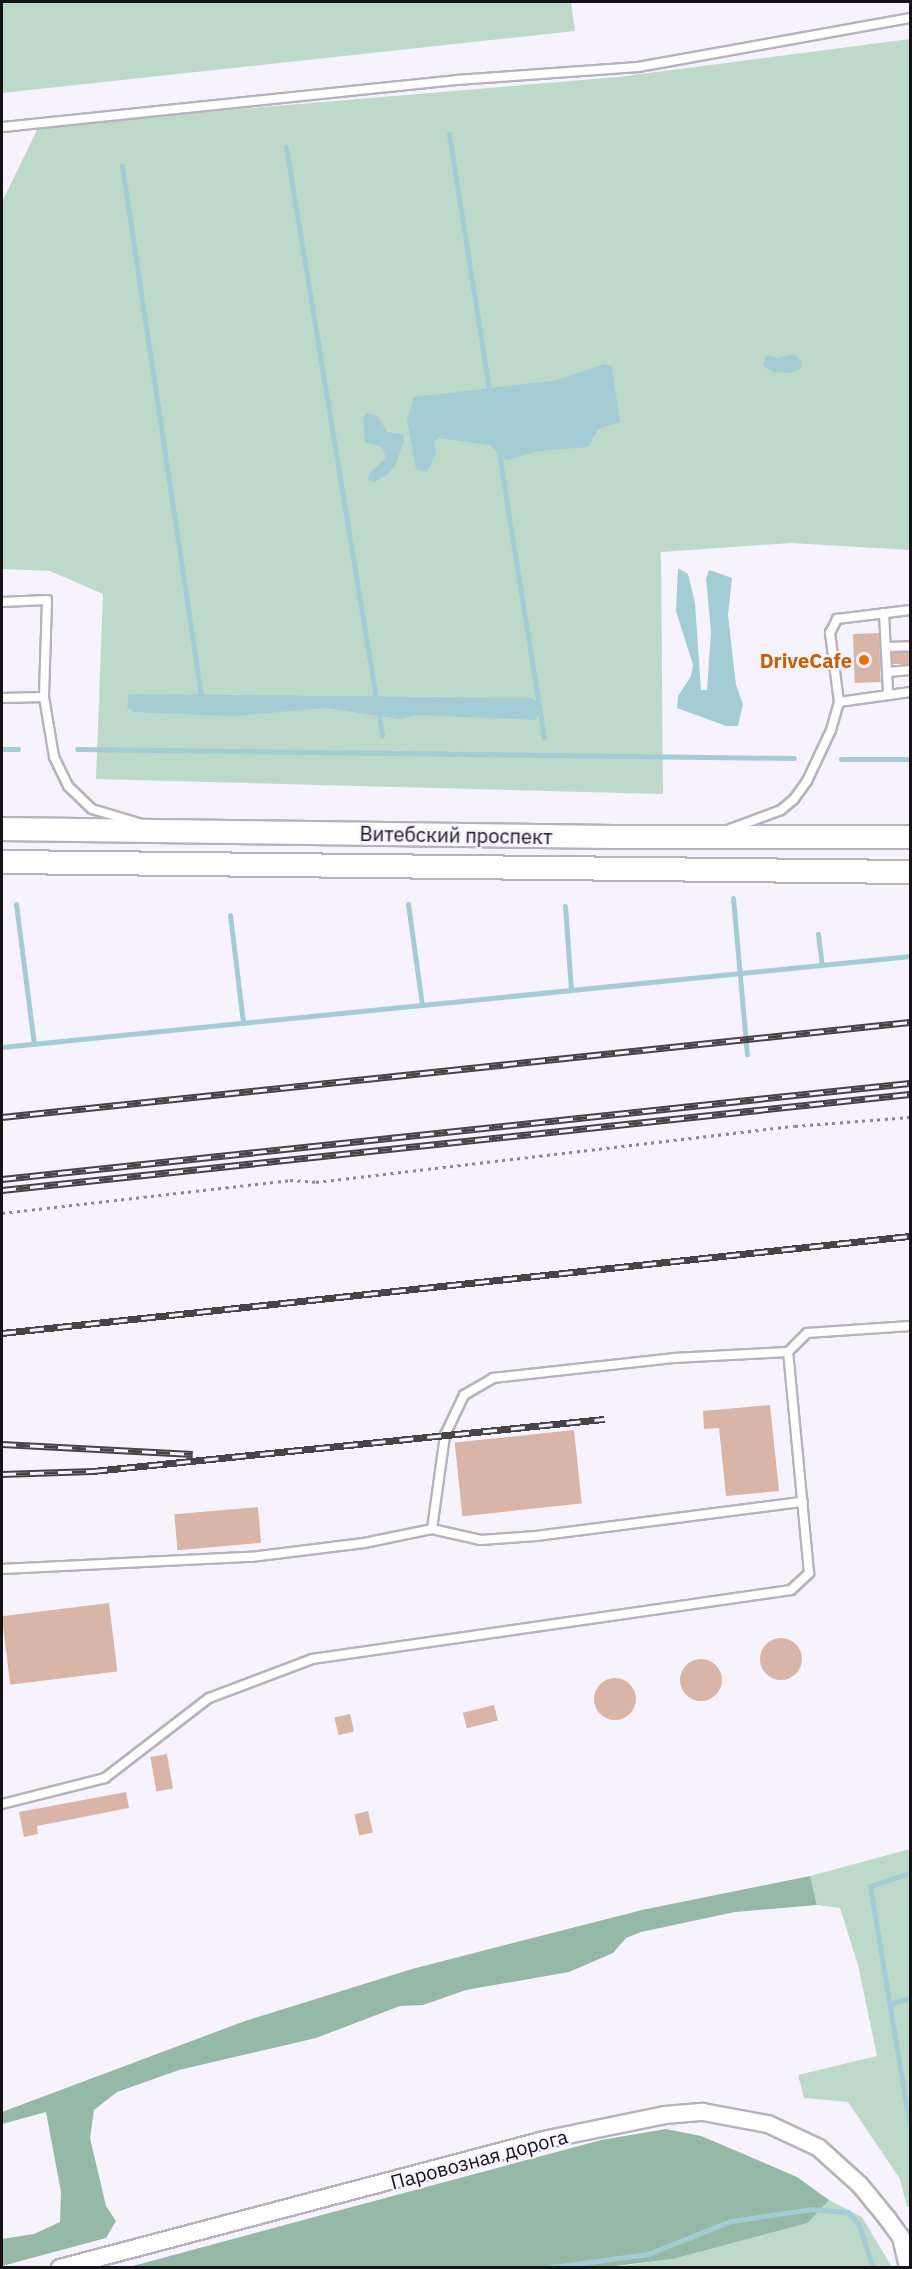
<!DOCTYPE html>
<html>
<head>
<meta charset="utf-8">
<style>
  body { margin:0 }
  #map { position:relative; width:912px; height:2269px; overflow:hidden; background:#f7f3fe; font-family:"IBM Plex Sans",sans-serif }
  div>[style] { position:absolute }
  .green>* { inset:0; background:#bdd9ca }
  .forest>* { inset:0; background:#96b8a6 }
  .water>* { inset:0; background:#a3ccd5 }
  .stream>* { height:5px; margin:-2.5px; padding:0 2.5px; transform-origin:2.5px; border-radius:2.5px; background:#a3ccd5 }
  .building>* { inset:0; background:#d9b5a7; transform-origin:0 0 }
  .round { border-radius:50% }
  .path>* { height:3px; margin-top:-1.5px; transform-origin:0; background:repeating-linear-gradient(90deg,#8b8890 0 3px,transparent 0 7.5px) }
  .roads { filter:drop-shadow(2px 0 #b6b3bd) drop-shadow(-2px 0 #b6b3bd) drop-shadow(0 2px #b6b3bd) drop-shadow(0 -2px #b6b3bd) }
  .service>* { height:8px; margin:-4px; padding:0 4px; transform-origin:4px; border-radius:4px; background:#fff }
  .minor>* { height:16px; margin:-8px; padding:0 8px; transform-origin:8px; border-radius:8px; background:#fff }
  .secondary>* { height:22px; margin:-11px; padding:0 11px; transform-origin:11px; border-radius:11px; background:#fff }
  .rail>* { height:7px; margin-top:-3.5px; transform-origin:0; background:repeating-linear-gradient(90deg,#f7f3fe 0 14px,#464349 0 28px); box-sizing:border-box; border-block:2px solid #464349 }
  .dots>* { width:16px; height:16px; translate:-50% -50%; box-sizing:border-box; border:3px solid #f7f3fe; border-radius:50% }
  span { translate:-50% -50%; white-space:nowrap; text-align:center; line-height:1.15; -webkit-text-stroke:4.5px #f7f3fe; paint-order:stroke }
  .food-label { font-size:20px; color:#c56008; font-weight:700 }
  .right { translate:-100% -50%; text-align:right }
  .street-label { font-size:20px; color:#151317 }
  .frame { position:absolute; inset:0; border:3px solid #151317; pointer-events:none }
</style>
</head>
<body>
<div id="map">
  <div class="green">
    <div style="clip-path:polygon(2px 2px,571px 2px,575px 31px,2px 93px)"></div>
    <div style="clip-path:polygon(910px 39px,910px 550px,791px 543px,661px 552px,663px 794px,96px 779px,103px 594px,50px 571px,2px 569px,2px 202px,39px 126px,618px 77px)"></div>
    <div style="clip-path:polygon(910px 1849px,910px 2207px,907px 2207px,900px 2179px,848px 2102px,804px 2098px,798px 2075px,877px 2056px,858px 1965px,840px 1908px,817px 1905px,810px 1876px)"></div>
    <div style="clip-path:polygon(829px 2200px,862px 2217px,892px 2267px,607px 2268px,673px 2259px,808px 2223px)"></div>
  </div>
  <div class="forest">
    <div style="clip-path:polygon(810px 1876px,817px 1905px,735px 1912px,641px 1932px,626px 1938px,613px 1953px,569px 1972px,466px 1990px,423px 2005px,400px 2006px,316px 2038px,179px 2070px,117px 2092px,94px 2110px,90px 2138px,106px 2206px,116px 2221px,106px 2238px,2px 2266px,2px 2239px,34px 2234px,60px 2222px,61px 2192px,46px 2112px,2px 2124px,2px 2112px,245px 2021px,412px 1969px,642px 1910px)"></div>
    <div style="clip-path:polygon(666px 2129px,701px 2136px,746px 2155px,797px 2177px,829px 2200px,808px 2223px,673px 2259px,607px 2267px,129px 2267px,601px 2140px)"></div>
  </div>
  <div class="water">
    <div style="clip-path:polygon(794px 354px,802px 362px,801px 368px,792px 373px,773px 372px,763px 366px,766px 355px,777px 358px)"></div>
    <div style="clip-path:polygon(605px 364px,612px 367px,620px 422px,598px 429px,588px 447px,539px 451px,507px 460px,489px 445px,439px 438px,434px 442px,436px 454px,427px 472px,416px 469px,407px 420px,414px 397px,558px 380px)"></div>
    <div style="clip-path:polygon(367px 413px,378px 416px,387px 432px,403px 434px,404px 440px,396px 464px,388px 474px,374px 482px,368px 480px,369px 474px,386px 458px,382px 447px,365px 442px,363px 418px)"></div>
    <div style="clip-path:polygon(678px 568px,688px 574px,695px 603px,701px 690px,707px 690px,711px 632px,706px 579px,709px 570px,732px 578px,728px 615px,736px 685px,743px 704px,738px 726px,726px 726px,677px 708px,678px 696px,691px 676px,693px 665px,676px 611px)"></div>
    <div style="clip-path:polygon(129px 694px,532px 698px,541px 706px,536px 720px,418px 715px,399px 719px,326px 708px,233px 716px,134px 712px,127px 708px)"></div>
  </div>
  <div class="stream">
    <div style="left:449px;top:134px;width:265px;rotate:81.1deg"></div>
    <div style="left:286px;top:147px;width:596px;rotate:80.73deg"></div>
    <div style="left:122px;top:166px;width:542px;rotate:81.51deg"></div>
    <div style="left:498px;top:447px;width:294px;rotate:81deg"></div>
    <div style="left:2px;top:749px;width:16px"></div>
    <div style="left:77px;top:749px;width:717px;rotate:0.72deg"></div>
    <div style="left:841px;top:759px;width:69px"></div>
    <div style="left:733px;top:898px;width:157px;rotate:84.9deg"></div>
    <div style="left:16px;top:904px;width:141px;rotate:82.7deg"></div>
    <div style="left:408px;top:904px;width:102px;rotate:82.1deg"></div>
    <div style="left:565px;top:906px;width:84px;rotate:85.9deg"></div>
    <div style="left:230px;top:915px;width:109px;rotate:83.1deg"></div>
    <div style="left:818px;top:934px;width:31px;rotate:83deg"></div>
    <div style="left:2px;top:1047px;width:913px;rotate:-5.72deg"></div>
    <div style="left:910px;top:1873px;width:42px;rotate:162deg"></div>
    <div style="left:870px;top:1886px;width:244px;rotate:80.6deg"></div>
    <div style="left:890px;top:2004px;width:21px;rotate:-17deg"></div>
    <div style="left:545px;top:2268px;width:104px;rotate:-7.7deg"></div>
    <div style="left:648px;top:2254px;width:89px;rotate:-21.7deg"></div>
    <div style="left:731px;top:2221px;width:82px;rotate:-8.4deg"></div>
    <div style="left:812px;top:2209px;width:36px;rotate:5deg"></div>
    <div style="left:848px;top:2212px;width:17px;rotate:50deg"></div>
    <div style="left:859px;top:2225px;width:45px;rotate:72deg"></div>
  </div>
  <div class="building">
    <div style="left:879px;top:633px;width:49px;height:26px;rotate:88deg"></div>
    <div style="left:910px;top:652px;width:12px;height:18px;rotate:90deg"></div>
    <div style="clip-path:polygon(770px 1405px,779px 1491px,726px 1496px,719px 1428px,704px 1429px,703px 1411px)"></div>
    <div style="left:574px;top:1430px;width:74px;height:120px;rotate:84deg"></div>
    <div style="left:258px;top:1507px;width:36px;height:84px;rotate:85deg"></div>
    <div style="left:109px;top:1603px;width:69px;height:108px;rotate:83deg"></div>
    <div class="round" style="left:760px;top:1638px;width:42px;height:42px"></div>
    <div class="round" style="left:680px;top:1659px;width:42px;height:42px"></div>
    <div class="round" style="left:594px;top:1678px;width:42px;height:42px"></div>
    <div style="left:494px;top:1705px;width:16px;height:32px;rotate:76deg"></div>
    <div style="left:350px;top:1714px;width:18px;height:16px;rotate:77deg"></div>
    <div style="left:167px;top:1754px;width:35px;height:17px;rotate:80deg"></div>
    <div style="clip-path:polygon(126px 1792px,129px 1808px,37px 1826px,38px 1834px,24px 1837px,19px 1812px)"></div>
    <div style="left:368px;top:1811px;width:22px;height:14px;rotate:77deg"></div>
  </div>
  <div class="path">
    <div style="left:2px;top:1213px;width:290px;rotate:-6.5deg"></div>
    <div style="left:290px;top:1180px;width:26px;rotate:4deg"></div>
    <div style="left:316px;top:1182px;width:482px;rotate:-6.7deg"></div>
    <div style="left:795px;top:1126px;width:115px;rotate:-4.5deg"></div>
  </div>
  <div class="roads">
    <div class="service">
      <div style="left:2px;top:127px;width:457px;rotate:-5.9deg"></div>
      <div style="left:457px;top:80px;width:181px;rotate:-4.1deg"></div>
      <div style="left:638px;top:67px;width:276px;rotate:-10.2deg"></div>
      <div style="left:2px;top:602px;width:45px;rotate:-2.5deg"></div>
      <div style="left:47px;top:600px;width:97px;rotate:91.8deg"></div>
      <div style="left:44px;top:697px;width:42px;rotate:178.6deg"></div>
      <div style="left:884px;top:613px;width:80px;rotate:87.1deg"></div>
      <div style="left:887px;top:647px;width:23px;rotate:-2deg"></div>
      <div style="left:888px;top:672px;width:22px;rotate:-5deg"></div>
      <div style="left:44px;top:697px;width:61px;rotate:80.5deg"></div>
      <div style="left:54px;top:757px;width:32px;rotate:64deg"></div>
      <div style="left:68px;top:786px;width:33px;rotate:44deg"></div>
      <div style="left:92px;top:809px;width:49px;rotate:16.6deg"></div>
      <div style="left:839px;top:702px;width:72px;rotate:-8deg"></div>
      <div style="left:730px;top:829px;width:54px;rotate:-20.4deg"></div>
      <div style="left:781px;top:810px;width:17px;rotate:-40deg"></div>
      <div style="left:794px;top:799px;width:22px;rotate:-54deg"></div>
      <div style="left:807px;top:781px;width:56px;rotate:-64.8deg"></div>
      <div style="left:831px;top:730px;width:29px;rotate:-74deg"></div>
      <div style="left:839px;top:702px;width:70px;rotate:-97.4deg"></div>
      <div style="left:830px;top:633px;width:16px;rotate:-63deg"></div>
      <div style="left:837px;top:619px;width:74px;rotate:-7deg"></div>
      <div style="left:432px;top:1529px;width:50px;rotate:12.7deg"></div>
      <div style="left:481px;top:1540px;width:55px;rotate:-4.2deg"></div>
      <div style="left:536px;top:1536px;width:269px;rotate:-7.3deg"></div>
      <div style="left:2px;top:1569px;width:249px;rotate:-2.8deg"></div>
      <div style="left:251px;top:1557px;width:114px;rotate:-7.1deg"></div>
      <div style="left:364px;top:1543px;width:69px;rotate:-11.6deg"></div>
      <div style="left:432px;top:1529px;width:95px;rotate:-82.1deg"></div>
      <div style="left:445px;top:1435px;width:44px;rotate:-64.6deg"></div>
      <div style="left:464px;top:1395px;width:34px;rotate:-30deg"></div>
      <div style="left:493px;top:1378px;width:181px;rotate:-6.3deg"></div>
      <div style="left:673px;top:1358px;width:115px;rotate:-3deg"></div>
      <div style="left:2px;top:1804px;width:106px;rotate:-14.2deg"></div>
      <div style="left:105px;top:1778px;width:131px;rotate:-37.6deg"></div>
      <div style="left:209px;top:1698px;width:110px;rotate:-20.7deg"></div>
      <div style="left:312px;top:1659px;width:484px;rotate:-8.2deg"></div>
      <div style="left:791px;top:1590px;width:25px;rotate:-43deg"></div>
      <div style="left:809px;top:1573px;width:222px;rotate:-95.4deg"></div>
      <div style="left:788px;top:1352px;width:27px;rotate:-45deg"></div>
      <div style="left:807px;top:1333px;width:103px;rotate:-3.9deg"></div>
    </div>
    <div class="minor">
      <div style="left:60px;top:2268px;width:505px;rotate:-14.81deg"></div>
      <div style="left:548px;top:2139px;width:119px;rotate:-11.6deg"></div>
      <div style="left:665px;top:2115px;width:38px;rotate:-5deg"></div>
      <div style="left:703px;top:2112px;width:66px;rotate:10.5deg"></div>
      <div style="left:768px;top:2124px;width:56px;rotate:25.2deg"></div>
      <div style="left:819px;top:2148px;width:55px;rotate:42.1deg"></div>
      <div style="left:860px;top:2185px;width:43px;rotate:50.7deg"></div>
      <div style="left:887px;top:2218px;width:24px;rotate:54deg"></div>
      <div style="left:901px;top:2237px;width:32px;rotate:77deg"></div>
    </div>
    <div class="secondary">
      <div style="left:2px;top:829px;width:611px;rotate:0.75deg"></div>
      <div style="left:613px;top:837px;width:297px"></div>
      <div style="left:2px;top:862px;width:908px;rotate:0.63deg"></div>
    </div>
  </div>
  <div class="rail">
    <div style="left:2px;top:1117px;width:913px;rotate:-5.97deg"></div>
    <div style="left:2px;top:1179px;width:913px;rotate:-6.04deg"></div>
    <div style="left:2px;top:1190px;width:913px;rotate:-6.04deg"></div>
    <div style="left:2px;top:1333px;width:913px;rotate:-6.1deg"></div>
    <div style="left:2px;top:1444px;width:191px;rotate:3deg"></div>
    <div style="left:2px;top:1474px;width:91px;rotate:-1.9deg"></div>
    <div style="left:93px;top:1471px;width:514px;rotate:-5.81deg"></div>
  </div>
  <div class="dots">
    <div style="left:864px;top:660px;background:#e8710a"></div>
  </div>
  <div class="food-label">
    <span class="right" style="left:852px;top:660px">DriveCafe</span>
  </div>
  <div class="street-label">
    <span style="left:456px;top:835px;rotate:1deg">Витебский проспект</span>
    <span style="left:479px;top:2159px;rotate:-15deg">Паровозная дорога</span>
  </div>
  <div class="frame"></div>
</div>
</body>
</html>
